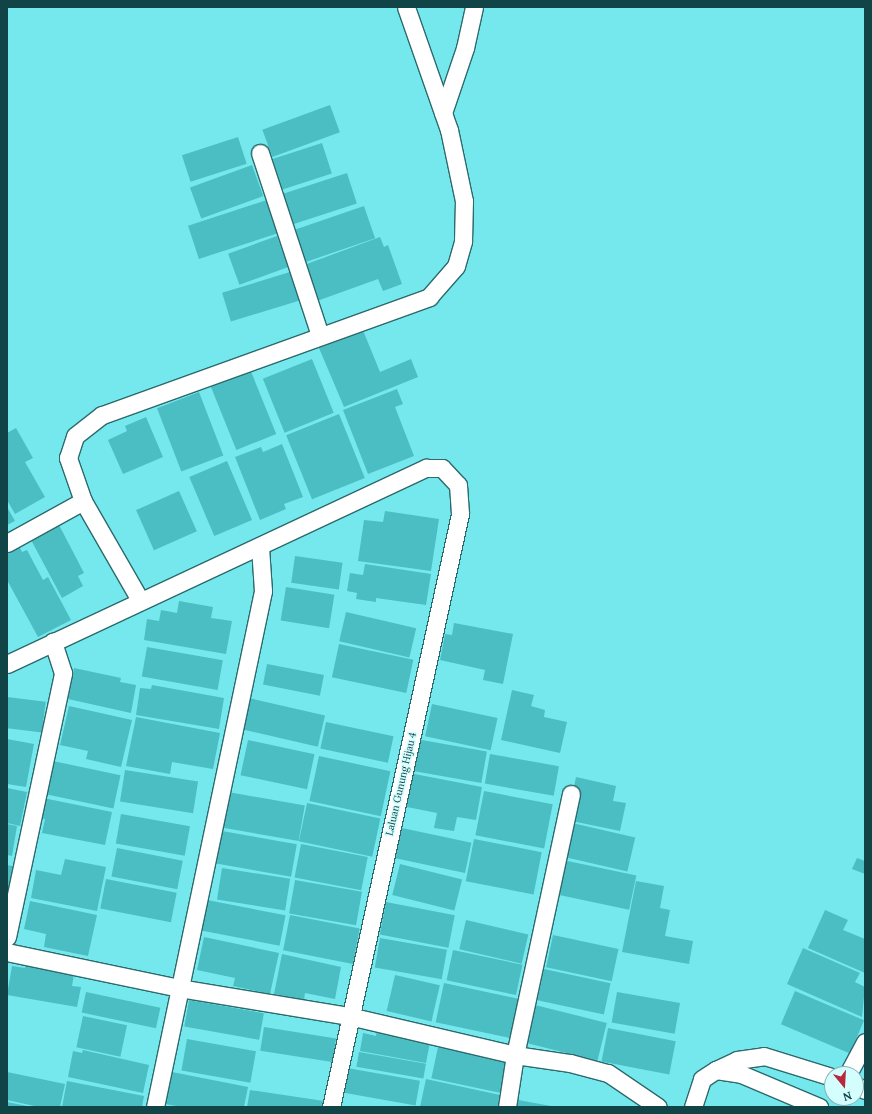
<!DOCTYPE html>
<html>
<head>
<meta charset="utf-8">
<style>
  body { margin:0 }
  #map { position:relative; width:872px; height:1114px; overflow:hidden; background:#74e8ed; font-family:Lora,serif }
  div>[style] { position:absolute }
  .building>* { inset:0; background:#4bbec3; transform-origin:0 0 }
  .roads { filter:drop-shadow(1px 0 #2c6a6d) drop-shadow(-1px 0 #2c6a6d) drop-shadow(0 1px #2c6a6d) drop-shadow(0 -1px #2c6a6d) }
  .street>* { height:17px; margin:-8.5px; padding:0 8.5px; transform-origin:8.5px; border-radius:8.5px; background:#fff }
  span { translate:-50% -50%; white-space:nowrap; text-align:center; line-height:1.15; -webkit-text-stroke:3px #d4fdfe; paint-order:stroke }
  .street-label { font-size:10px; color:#114447 }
  .frame { position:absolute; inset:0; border:8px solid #114447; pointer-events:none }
  .north { position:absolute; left:824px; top:1066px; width:40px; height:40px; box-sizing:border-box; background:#d4fdfe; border:1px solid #86b3b5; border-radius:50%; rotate:162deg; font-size:11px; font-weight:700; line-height:16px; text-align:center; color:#114447 }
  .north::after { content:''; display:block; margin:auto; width:14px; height:18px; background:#b8273b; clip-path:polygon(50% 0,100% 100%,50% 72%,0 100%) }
</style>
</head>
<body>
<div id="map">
  <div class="building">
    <div style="left:330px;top:105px;width:29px;height:72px;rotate:70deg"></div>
    <div style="left:238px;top:137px;width:28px;height:59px;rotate:72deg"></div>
    <div style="left:322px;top:143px;width:32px;height:52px;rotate:72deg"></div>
    <div style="left:252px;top:165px;width:33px;height:66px;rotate:70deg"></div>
    <div style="left:347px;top:173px;width:32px;height:72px;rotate:72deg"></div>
    <div style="left:267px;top:200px;width:35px;height:83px;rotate:72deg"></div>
    <div style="left:364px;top:206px;width:34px;height:74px;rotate:71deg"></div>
    <div style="left:277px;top:236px;width:33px;height:52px;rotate:70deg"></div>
    <div style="clip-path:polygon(380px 237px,384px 247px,388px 245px,402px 284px,383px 291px,378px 279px,317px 301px,304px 265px)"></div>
    <div style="left:290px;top:272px;width:30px;height:71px;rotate:73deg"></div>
    <div style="clip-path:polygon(360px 323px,380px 372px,411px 359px,418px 377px,344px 407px,316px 341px)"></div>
    <div style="left:312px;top:359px;width:58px;height:53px;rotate:68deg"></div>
    <div style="left:250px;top:369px;width:70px;height:43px;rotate:68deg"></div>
    <div style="clip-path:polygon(397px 389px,403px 404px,395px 407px,414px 456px,368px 474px,343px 410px)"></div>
    <div style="left:199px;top:392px;width:68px;height:45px;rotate:69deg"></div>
    <div style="left:339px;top:414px;width:69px;height:57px;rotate:68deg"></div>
    <div style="clip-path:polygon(146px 417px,163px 457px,123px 474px,108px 440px,127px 431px,125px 426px)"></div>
    <div style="clip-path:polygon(16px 428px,33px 458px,25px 462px,45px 497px,15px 514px,7px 500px,7px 433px)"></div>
    <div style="clip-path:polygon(282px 444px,303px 497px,284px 504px,286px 509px,260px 520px,235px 457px,261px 447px,263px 452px)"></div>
    <div style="left:227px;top:461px;width:64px;height:41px;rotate:67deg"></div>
    <div style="left:179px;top:491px;width:44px;height:47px;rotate:66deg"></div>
    <div style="clip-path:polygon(7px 507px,15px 521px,7px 525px)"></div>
    <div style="clip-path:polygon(385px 511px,439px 519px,431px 571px,358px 561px,364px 520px,383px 522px)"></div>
    <div style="clip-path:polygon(58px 523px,84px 573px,78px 576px,83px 586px,62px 598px,30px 538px)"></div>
    <div style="clip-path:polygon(18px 544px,22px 552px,27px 550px,43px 580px,48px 577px,71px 620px,38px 637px,7px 580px,7px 550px)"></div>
    <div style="left:295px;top:556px;width:48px;height:27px;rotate:8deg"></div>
    <div style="clip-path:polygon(365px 564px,431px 574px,426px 605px,376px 598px,376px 602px,356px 599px,357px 593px,347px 591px,350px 573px,363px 575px)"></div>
    <div style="left:286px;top:587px;width:49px;height:34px;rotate:9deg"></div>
    <div style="clip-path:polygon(179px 601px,213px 607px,211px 618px,232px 621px,226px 654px,144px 640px,147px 619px,159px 621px,161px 610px,177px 613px)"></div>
    <div style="left:346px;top:612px;width:72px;height:30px;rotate:13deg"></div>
    <div style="clip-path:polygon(454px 623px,513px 634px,503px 684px,483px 680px,485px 670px,440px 660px,445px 634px,452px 635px)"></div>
    <div style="left:339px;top:644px;width:76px;height:34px;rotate:12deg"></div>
    <div style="left:147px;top:647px;width:77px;height:30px;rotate:10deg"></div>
    <div style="left:267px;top:664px;width:58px;height:21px;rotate:11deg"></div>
    <div style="clip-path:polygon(74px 668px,121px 678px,120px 682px,136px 685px,131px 713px,68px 699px)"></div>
    <div style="clip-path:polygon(152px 685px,224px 698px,219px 729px,136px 715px,140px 688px,151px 689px)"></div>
    <div style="clip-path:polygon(512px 690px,534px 695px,531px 706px,545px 710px,544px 717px,567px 722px,560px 753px,501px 740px)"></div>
    <div style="left:7px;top:697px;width:39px;height:31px;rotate:7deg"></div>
    <div style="left:249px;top:698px;width:78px;height:32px;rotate:13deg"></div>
    <div style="left:432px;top:704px;width:67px;height:33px;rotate:12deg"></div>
    <div style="clip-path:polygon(69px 706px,132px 720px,121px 767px,86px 759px,88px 751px,60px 745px)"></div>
    <div style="clip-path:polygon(136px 717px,220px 733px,213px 769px,172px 762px,170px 774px,126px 766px)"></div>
    <div style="left:326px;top:722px;width:69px;height:27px;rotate:12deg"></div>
    <div style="clip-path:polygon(7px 739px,34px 744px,26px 787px,7px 784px)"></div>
    <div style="left:416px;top:739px;width:72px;height:32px;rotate:10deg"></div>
    <div style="left:248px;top:740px;width:68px;height:36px;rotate:12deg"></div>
    <div style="left:490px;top:754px;width:70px;height:30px;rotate:10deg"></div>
    <div style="left:319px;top:756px;width:73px;height:46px;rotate:12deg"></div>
    <div style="left:53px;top:761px;width:69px;height:34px;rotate:12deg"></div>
    <div style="left:125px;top:770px;width:74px;height:32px;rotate:9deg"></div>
    <div style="clip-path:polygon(409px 773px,482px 787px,476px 820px,457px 817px,454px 831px,434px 828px,437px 813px,402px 806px)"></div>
    <div style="clip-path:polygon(576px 777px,616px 786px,613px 801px,626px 803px,620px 831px,567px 820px)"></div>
    <div style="clip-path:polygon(7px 788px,27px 792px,20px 826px,7px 823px)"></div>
    <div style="left:484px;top:791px;width:70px;height:45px;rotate:11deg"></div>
    <div style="left:228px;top:792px;width:78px;height:36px;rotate:10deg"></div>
    <div style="clip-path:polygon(43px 798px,112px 812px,105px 845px,42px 833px,45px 819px,39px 818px)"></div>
    <div style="left:307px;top:803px;width:75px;height:39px;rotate:12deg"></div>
    <div style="left:121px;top:814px;width:70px;height:30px;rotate:10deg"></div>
    <div style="left:568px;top:822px;width:69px;height:35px;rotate:13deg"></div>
    <div style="clip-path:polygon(7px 824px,17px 826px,12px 856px,7px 855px)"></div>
    <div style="left:402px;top:828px;width:71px;height:31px;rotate:12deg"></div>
    <div style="left:222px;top:831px;width:76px;height:33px;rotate:10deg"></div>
    <div style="left:474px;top:839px;width:69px;height:43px;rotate:11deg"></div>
    <div style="left:301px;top:844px;width:68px;height:34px;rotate:11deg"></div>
    <div style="left:117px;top:848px;width:67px;height:29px;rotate:11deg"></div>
    <div style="clip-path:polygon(857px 858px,865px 861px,865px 874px,852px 869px)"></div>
    <div style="clip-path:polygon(65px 859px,106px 867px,97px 911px,31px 898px,36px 870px,61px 875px)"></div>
    <div style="left:563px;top:860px;width:75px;height:35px;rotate:12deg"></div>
    <div style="left:400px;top:864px;width:64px;height:32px;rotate:14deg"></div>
    <div style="clip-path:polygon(7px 865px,17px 867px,7px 898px)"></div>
    <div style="left:222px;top:868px;width:69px;height:32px;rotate:9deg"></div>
    <div style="left:106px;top:879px;width:72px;height:30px;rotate:11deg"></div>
    <div style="left:295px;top:880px;width:68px;height:34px;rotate:10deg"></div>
    <div style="clip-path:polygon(636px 881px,664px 886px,660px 908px,670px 910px,665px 936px,693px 941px,689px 964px,622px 952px)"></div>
    <div style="left:207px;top:900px;width:80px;height:31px;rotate:11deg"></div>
    <div style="clip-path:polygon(30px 901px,97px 915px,88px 956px,44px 947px,46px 934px,24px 929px)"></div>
    <div style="left:386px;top:902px;width:70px;height:33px;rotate:11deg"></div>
    <div style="clip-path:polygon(825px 910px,848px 920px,843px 930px,865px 939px,865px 973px,808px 948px)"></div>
    <div style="left:290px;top:915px;width:71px;height:36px;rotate:11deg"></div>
    <div style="left:466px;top:920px;width:64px;height:30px;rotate:13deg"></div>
    <div style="left:553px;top:935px;width:67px;height:33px;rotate:12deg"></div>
    <div style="clip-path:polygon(204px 937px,279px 953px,270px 994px,233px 986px,235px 978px,197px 970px)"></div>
    <div style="left:380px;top:938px;width:68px;height:30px;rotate:10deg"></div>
    <div style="clip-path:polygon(803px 948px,860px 973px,855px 982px,865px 987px,862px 1017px,787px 984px)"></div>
    <div style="left:453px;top:950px;width:71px;height:31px;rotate:12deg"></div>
    <div style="clip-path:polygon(282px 954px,341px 967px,335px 999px,305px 993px,304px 1000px,274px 994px)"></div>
    <div style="clip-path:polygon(26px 961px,75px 969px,72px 986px,81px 987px,77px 1007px,7px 995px,12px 966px,25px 968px)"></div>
    <div style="left:544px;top:969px;width:68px;height:32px;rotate:12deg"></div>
    <div style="left:395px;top:975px;width:46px;height:37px;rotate:13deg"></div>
    <div style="left:444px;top:983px;width:77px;height:40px;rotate:12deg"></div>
    <div style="left:795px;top:991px;width:75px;height:36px;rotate:23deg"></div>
    <div style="left:86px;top:992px;width:76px;height:21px;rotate:12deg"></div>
    <div style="left:617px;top:992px;width:64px;height:31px;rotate:10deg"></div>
    <div style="left:189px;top:1000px;width:76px;height:27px;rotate:10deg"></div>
    <div style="left:535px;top:1005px;width:74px;height:39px;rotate:14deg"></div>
    <div style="left:83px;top:1016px;width:45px;height:32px;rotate:12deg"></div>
    <div style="left:264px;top:1027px;width:73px;height:24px;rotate:9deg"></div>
    <div style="clip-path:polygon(377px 1027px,431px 1037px,426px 1063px,360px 1051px,363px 1033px,376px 1036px)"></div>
    <div style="left:608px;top:1028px;width:69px;height:34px;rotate:11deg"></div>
    <div style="left:187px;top:1039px;width:70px;height:32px;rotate:10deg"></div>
    <div style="left:438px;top:1047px;width:71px;height:32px;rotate:12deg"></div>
    <div style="clip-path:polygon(83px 1050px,149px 1065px,143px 1093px,68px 1077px,73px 1051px,82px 1053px)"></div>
    <div style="left:359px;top:1052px;width:68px;height:15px;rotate:10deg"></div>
    <div style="left:347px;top:1068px;width:74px;height:25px;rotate:10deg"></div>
    <div style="clip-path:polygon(7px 1072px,65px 1084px,60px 1107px,39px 1107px,7px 1100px)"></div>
    <div style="clip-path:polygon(172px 1072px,248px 1087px,244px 1107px,182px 1107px,165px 1104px)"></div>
    <div style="clip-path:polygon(426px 1079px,500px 1095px,498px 1107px,420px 1107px)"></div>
    <div style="clip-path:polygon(67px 1081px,144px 1096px,142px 1107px,62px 1107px)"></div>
    <div style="clip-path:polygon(250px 1090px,324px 1101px,323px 1107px,247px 1107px)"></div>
    <div style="clip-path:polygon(518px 1100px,551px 1106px,551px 1107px,517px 1107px)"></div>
    <div style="clip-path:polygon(7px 1102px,27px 1106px,26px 1107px,7px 1107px)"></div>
  </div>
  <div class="roads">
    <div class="street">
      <div style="left:443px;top:113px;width:69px;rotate:-71.3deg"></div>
      <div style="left:465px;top:48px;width:42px;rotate:-77.6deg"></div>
      <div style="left:260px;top:153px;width:192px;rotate:71.8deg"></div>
      <div style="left:7px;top:543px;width:87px;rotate:-28.9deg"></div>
      <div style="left:140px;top:600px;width:114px;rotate:-119.9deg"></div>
      <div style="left:83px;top:501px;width:46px;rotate:-109.2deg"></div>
      <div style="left:68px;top:458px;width:23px;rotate:-72deg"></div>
      <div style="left:75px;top:436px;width:34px;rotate:-38deg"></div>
      <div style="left:102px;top:415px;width:348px;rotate:-19.8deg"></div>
      <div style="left:429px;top:297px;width:41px;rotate:-48.9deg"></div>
      <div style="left:456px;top:266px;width:26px;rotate:-74deg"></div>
      <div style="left:463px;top:241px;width:40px;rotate:-88.6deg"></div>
      <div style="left:464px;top:201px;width:73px;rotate:-101.9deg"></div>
      <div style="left:449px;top:130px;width:130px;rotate:-109.3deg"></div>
      <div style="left:7px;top:664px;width:463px;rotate:-25.1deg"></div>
      <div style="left:426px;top:468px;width:16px"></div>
      <div style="left:442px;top:468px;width:23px;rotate:47deg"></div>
      <div style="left:458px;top:485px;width:29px;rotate:86deg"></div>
      <div style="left:460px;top:514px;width:607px;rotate:102.27deg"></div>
      <div style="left:7px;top:937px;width:270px;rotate:-78deg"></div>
      <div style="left:63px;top:673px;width:33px;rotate:-108deg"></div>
      <div style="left:7px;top:952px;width:176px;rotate:11.8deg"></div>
      <div style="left:179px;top:988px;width:172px;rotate:9.4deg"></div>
      <div style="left:349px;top:1016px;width:171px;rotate:13.2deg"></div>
      <div style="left:515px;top:1055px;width:56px;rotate:8.3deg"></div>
      <div style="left:570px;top:1063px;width:39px;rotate:15deg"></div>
      <div style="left:608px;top:1073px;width:60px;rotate:34.2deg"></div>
      <div style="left:716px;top:1070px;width:23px;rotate:-25deg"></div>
      <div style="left:737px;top:1060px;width:27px;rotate:-8deg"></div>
      <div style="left:764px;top:1056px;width:71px;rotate:17.2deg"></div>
      <div style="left:848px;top:1074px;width:36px;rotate:-62deg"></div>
      <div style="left:856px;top:1086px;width:10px;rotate:24deg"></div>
      <div style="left:155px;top:1107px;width:527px;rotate:-78.18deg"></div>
      <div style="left:263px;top:591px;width:44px;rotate:-93.9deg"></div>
      <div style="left:507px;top:1107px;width:53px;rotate:-81.3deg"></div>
      <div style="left:515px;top:1055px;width:267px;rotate:-77.9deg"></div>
      <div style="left:693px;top:1107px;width:29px;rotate:-72deg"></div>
      <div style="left:702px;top:1079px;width:17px;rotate:-33deg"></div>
      <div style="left:716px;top:1070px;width:25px;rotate:9deg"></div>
      <div style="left:741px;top:1074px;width:85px;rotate:22.9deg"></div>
    </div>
  </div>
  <div class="street-label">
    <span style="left:401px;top:784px;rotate:-77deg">Laluan Gunung Hijau 4</span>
  </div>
  <div class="frame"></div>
  <div class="north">N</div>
</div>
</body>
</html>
